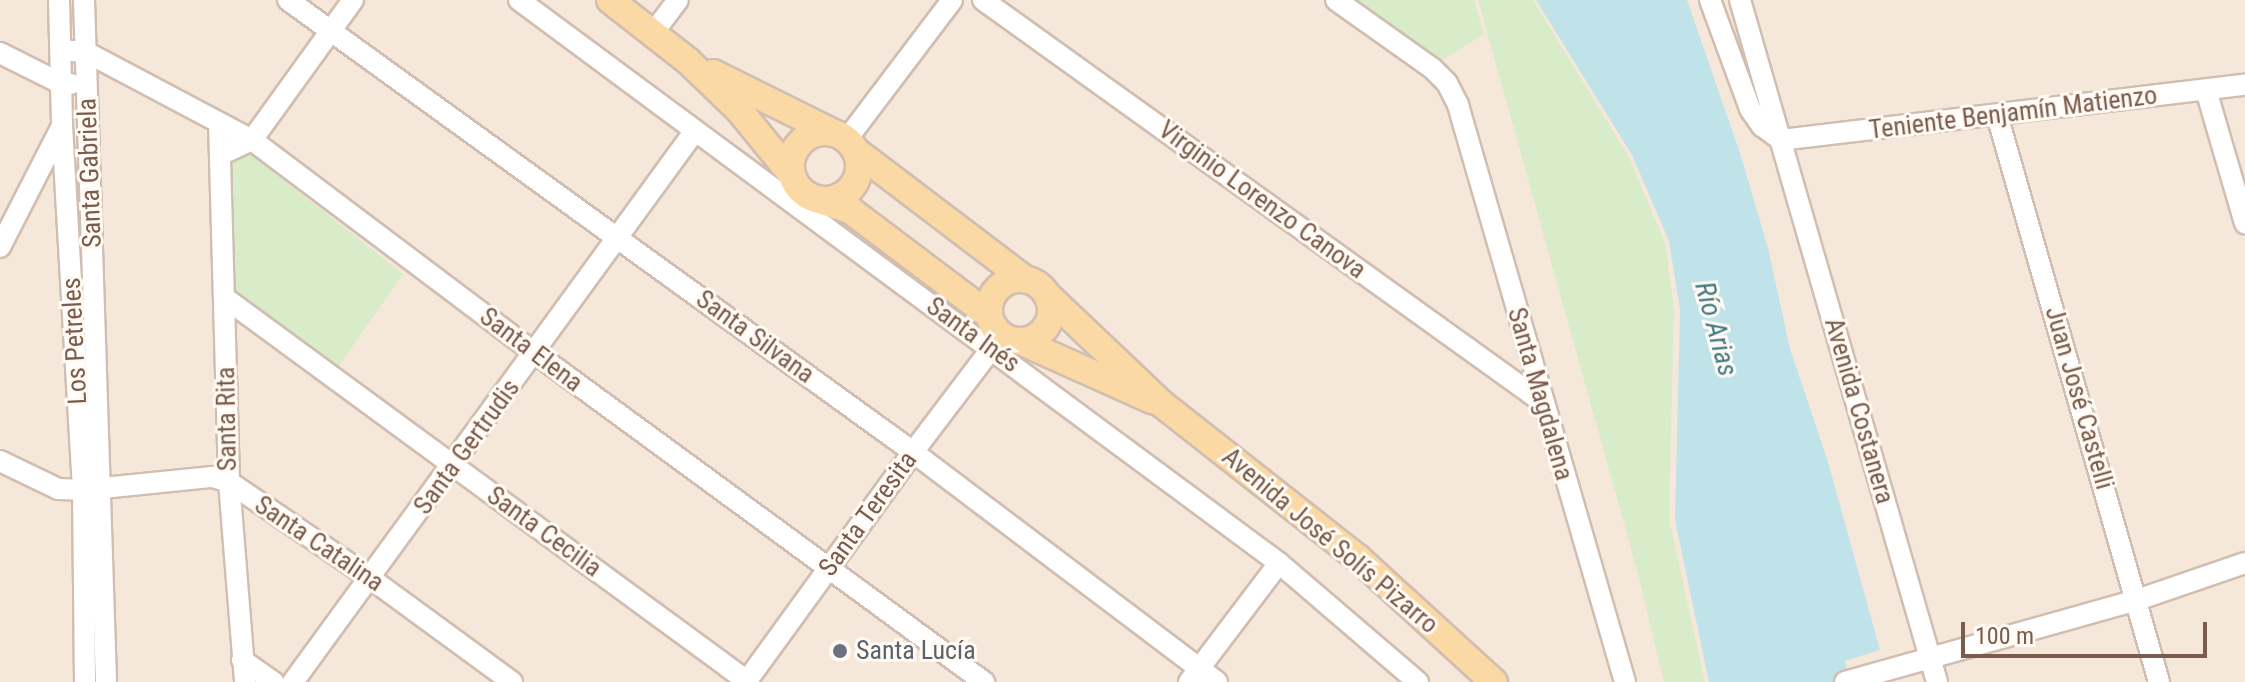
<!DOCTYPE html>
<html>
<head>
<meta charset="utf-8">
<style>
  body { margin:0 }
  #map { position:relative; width:2245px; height:682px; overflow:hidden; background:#fdf6ec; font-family:"Roboto Condensed",sans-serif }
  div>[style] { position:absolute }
  .residential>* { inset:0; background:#f5e8da; transform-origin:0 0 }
  .green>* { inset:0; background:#d8ecc9 }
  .water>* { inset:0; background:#bfe3e8 }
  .roads { filter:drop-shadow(2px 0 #d1beb0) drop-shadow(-2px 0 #d1beb0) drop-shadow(0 2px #d1beb0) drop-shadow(0 -2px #d1beb0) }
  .minor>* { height:20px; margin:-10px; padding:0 10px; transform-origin:10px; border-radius:10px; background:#fff }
  .major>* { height:26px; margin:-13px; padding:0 13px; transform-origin:13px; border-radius:13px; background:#fbd9a5 }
  .major>.ring { margin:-13px; padding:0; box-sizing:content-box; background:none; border:26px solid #fbd9a5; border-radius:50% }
  .dots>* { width:22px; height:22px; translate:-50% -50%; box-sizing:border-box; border:4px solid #fffaf3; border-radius:50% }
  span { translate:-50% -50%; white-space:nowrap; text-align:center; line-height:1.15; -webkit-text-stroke:6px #fffaf3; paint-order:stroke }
  .street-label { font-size:26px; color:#7a5c4d }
  .worship-label { font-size:26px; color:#5b616d }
  .left { translate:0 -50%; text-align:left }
  .water-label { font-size:28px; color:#437c86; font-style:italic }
  .scale { position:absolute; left:1961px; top:622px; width:246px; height:36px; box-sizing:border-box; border:4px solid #7a5c4d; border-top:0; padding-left:10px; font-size:24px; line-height:28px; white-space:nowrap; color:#7a5c4d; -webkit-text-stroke:6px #fffaf3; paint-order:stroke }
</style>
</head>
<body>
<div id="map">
  <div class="residential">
    <div style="left:0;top:0;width:2245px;height:682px"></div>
  </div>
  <div class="green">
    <div style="clip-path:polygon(1350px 0,1474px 0,1484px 34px,1436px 64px)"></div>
    <div style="clip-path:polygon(1478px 0,1533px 0,1630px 159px,1665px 243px,1674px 308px,1669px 519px,1705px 682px,1664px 682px,1637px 570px)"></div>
    <div style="clip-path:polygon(247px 151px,403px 274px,336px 370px,235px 295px,228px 158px)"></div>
  </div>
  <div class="water">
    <div style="clip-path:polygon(1536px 0,1687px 0,1740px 153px,1768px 248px,1790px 349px,1828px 462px,1880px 650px,1845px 661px,1850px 682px,1709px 682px,1675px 520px,1680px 310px,1669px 241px,1632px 155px)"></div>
  </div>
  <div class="roads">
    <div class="minor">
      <div style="left:59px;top:0;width:125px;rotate:88.6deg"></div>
      <div style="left:62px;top:125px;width:366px;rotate:86.7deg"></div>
      <div style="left:83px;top:490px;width:192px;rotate:89.4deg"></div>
      <div style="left:84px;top:0;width:682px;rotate:88.15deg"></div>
      <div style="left:288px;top:0;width:771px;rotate:35.87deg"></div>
      <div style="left:913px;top:452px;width:381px;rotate:37.1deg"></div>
      <div style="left:519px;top:0;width:946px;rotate:36.53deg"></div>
      <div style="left:1279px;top:563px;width:183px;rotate:40.6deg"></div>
      <div style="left:983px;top:0;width:687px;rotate:35.7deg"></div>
      <div style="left:1336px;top:0;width:119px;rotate:35.4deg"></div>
      <div style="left:1433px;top:69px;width:20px;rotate:45deg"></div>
      <div style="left:1447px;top:83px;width:25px;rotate:63deg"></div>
      <div style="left:1458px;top:105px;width:601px;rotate:73.86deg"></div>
      <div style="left:1710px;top:0;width:116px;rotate:69.8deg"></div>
      <div style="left:1750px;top:109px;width:21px;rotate:55deg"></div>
      <div style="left:1762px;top:126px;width:24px;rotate:36deg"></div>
      <div style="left:1740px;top:0;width:710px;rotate:73.89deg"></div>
      <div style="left:653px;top:33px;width:41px;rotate:-52.9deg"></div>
      <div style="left:61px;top:50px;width:25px;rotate:5deg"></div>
      <div style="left:86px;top:52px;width:188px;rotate:27.9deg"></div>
      <div style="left:252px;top:140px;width:354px;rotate:37deg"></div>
      <div style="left:535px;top:353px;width:557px;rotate:36.23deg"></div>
      <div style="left:0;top:53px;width:69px;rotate:26.6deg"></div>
      <div style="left:62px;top:84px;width:9px"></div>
      <div style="left:2206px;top:90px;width:139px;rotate:73.7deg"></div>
      <div style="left:1997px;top:115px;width:590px;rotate:74.05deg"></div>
      <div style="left:219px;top:123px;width:359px;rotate:88.4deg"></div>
      <div style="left:229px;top:482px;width:201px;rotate:85.4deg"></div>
      <div style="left:847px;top:139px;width:174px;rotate:-52.9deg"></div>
      <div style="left:1781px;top:140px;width:467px;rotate:-6.8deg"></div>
      <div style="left:220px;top:155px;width:35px;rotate:-25deg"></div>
      <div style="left:252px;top:140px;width:173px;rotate:-54.2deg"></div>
      <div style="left:0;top:247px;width:136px;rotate:-62.9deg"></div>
      <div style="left:225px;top:298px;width:647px;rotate:36.27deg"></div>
      <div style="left:0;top:461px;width:64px;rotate:25.8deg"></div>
      <div style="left:58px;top:489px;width:25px;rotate:2deg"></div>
      <div style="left:83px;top:490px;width:130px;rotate:-5.8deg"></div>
      <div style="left:212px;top:477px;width:18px;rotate:16deg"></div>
      <div style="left:229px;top:482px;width:171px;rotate:34.2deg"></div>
      <div style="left:370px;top:578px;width:176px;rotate:36.2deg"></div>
      <div style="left:242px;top:660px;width:39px;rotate:35deg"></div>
      <div style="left:293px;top:682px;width:681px;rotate:-53.9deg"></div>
      <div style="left:746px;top:682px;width:284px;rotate:-54deg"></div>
      <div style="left:913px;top:452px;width:131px;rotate:-52.8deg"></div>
      <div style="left:992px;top:348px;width:18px;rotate:-34deg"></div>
      <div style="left:1189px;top:682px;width:149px;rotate:-52.9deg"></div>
      <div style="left:1845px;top:682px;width:303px;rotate:-15.7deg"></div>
      <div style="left:2137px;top:600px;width:114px;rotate:-18.9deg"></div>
    </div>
    <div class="major">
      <div style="left:610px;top:0;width:99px;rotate:38deg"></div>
      <div style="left:688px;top:61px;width:71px;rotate:43.9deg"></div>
      <div style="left:739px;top:110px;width:84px;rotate:50.8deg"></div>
      <div style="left:713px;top:73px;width:133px;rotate:26.4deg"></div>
      <div class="ring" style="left:791px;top:132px;width:42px;height:42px"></div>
      <div style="left:856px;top:151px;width:213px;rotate:37.2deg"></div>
      <div style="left:819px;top:200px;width:33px;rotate:18deg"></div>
      <div style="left:850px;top:210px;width:174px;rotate:37.1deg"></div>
      <div class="ring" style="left:989px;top:279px;width:36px;height:36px"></div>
      <div style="left:1047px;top:295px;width:158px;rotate:43.5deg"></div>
      <div style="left:1162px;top:404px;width:249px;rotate:38.2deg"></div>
      <div style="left:1358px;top:558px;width:184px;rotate:42.4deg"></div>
      <div style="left:1020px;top:341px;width:145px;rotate:24.1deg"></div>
    </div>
  </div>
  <div class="dots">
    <div style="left:840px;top:651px;background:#6b7280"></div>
  </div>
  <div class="street-label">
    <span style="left:2013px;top:113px;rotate:-7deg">Teniente Benjamín Matienzo</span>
    <span style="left:90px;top:173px;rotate:-92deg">Santa Gabriela</span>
    <span style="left:1262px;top:200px;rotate:36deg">Virginio Lorenzo Canova</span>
    <span style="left:973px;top:335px;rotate:36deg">Santa Inés</span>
    <span style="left:755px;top:337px;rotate:36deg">Santa Silvana</span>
    <span style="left:75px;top:341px;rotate:-93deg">Los Petreles</span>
    <span style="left:531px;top:350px;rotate:37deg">Santa Elena</span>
    <span style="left:1540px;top:394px;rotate:74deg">Santa Magdalena</span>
    <span style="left:2079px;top:398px;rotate:74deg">Juan José Castelli</span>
    <span style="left:1859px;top:411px;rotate:74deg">Avenida Costanera</span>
    <span style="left:227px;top:419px;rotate:-91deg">Santa Rita</span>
    <span style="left:467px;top:447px;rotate:-54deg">Santa Gertrudis</span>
    <span style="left:868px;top:514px;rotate:-54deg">Santa Teresita</span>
    <span style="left:544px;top:532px;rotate:36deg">Santa Cecilia</span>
    <span style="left:1330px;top:541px;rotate:40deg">Avenida José Solís Pizarro</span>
    <span style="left:319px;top:544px;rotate:34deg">Santa Catalina</span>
  </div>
  <div class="worship-label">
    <span class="left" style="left:856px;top:651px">Santa Lucía</span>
  </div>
  <div class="water-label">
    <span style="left:1716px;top:329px;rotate:75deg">Río Arias</span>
  </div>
  <div class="scale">100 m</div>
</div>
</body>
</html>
